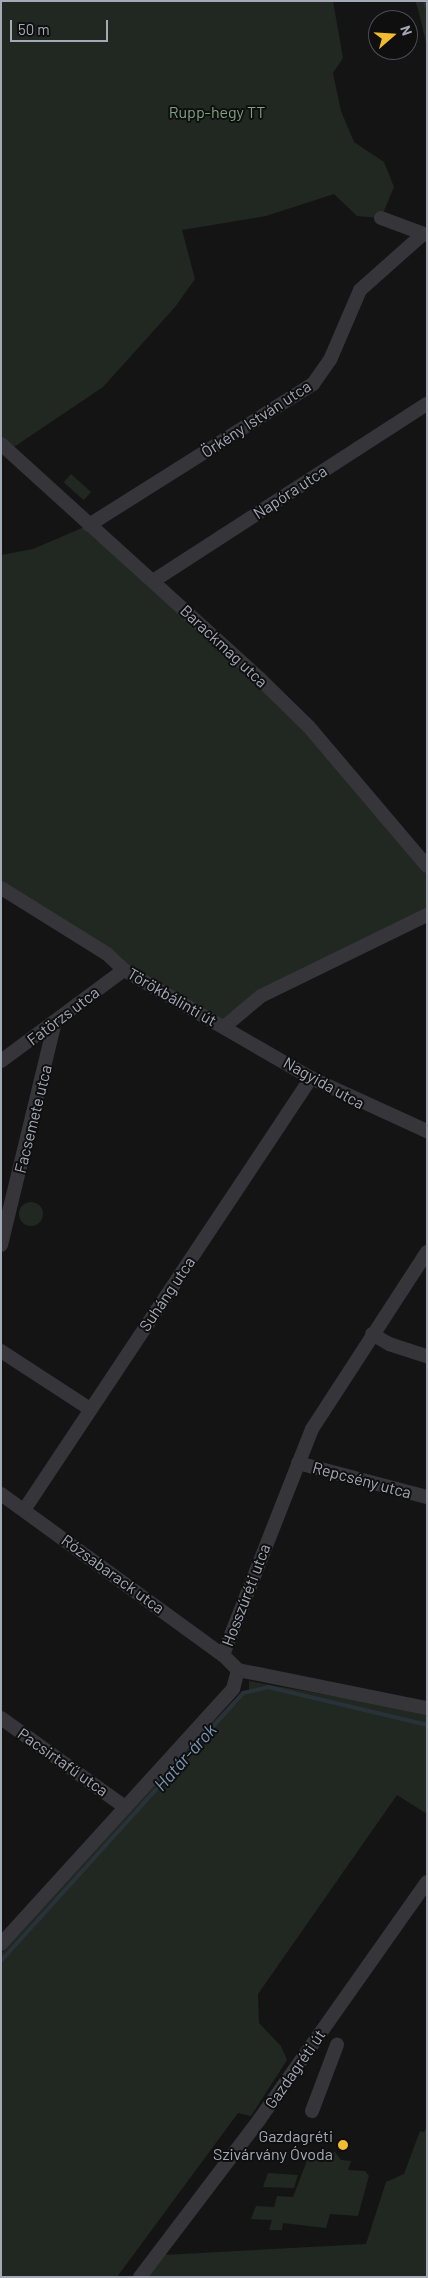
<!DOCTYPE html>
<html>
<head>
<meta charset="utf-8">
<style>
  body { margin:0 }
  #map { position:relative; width:428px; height:2278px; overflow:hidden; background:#141415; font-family:Barlow,sans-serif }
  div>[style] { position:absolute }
  .green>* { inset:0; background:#202821; transform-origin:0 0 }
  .round { border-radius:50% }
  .stream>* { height:4px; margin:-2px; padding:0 2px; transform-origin:2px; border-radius:2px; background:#2a3239 }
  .minor>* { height:14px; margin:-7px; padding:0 7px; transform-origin:7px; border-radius:7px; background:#35353a }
  .dots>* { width:14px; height:14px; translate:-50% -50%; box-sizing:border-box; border:2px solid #0f0f10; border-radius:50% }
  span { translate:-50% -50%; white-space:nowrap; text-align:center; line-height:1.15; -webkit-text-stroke:4px #0f0f10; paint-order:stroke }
  .park-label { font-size:16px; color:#7ca180 }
  .street-label { font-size:16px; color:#a5a9b6 }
  .poi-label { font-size:16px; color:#a5a9b6 }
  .right { translate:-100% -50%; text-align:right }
  .water-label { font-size:18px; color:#7b96b2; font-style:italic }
  .frame { position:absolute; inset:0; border:2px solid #a5a9b6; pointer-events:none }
  .north { position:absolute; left:368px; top:10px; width:50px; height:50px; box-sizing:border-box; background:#0f0f10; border:1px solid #4b4d52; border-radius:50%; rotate:71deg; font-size:14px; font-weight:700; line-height:20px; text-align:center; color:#a5a9b6 }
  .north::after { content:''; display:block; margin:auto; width:18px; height:22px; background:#f3bb2e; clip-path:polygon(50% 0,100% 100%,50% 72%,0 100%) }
  .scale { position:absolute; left:10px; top:20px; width:98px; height:22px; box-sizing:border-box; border:2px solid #a5a9b6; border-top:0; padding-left:6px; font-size:15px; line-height:18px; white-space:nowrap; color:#a5a9b6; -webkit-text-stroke:4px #0f0f10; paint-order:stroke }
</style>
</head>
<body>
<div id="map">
  <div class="green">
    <div style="clip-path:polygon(1px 1px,333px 1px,343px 58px,333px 73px,341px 111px,354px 142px,384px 162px,394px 187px,381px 218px,357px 216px,334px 194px,266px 216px,182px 230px,195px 279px,175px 307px,103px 387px,8px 451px,1px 449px)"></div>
    <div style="clip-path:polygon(415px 1px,427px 1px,427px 47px,418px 9px)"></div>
    <div style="left:71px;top:474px;width:27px;height:11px;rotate:42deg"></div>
    <div style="clip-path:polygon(89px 525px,260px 679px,427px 866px,427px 915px,261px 996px,224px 1027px,1px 888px,1px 555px,33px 549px)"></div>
    <div class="round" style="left:19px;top:1202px;width:24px;height:24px"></div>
    <div style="clip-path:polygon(249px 1681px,427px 1713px,427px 1814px,397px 1795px,258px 1994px,259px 2023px,281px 2046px,287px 2060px,251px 2116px,238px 2113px,117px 2277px,1px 2277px,1px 1954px,189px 1747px,233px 1701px,249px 1691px)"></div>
    <div style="clip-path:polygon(427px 2126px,427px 2277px,146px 2277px,164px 2255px,366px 2244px,386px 2182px,404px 2174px,420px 2131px,424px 2132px)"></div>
    <div style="clip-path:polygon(322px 2150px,335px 2152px,341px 2160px,351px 2161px,348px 2170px,365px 2171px,369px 2176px,358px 2216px,330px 2214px,326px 2228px,283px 2223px,282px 2230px,269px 2230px,272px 2220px,251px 2219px,256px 2206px,274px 2207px,277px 2196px,293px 2197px,308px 2158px,320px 2158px)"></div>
    <div style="clip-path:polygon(268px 2173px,298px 2175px,294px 2188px,263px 2187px)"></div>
  </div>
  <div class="stream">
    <div style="left:425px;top:1px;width:6px;rotate:72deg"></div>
    <div style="left:1px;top:1961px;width:361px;rotate:-47.9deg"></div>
    <div style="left:243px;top:1693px;width:26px;rotate:-13deg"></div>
    <div style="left:268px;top:1687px;width:163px;rotate:13.4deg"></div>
  </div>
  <div class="minor">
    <div style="left:381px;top:218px;width:49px;rotate:20.3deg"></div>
    <div style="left:1px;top:444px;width:350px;rotate:42.2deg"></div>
    <div style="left:260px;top:679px;width:69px;rotate:44.4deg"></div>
    <div style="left:309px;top:727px;width:182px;rotate:49.7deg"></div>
    <div style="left:89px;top:525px;width:265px;rotate:-32.2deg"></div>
    <div style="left:313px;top:384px;width:29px;rotate:-55deg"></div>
    <div style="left:330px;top:360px;width:76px;rotate:-66.8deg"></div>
    <div style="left:360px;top:290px;width:84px;rotate:-41.6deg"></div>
    <div style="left:153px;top:581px;width:326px;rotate:-32.9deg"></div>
    <div style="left:1px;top:888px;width:125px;rotate:31.9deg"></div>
    <div style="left:107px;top:954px;width:23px;rotate:43deg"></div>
    <div style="left:124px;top:970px;width:216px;rotate:30deg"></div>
    <div style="left:311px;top:1078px;width:128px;rotate:24.6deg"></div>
    <div style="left:224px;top:1027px;width:48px;rotate:-40deg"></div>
    <div style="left:261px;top:996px;width:185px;rotate:-26deg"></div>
    <div style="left:1px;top:1061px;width:153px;rotate:-36.5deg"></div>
    <div style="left:1px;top:1245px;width:229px;rotate:-76.4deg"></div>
    <div style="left:372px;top:1334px;width:20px;rotate:30deg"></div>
    <div style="left:389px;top:1344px;width:40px;rotate:18deg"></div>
    <div style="left:1px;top:1351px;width:106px;rotate:33.1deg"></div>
    <div style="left:298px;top:1463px;width:133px;rotate:14.8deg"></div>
    <div style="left:1px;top:1494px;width:274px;rotate:36deg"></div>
    <div style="left:24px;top:1510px;width:519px;rotate:-56.4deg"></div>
    <div style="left:238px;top:1670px;width:193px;rotate:11.4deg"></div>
    <div style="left:1px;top:1718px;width:153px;rotate:35.7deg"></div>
    <div style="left:1px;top:1944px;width:345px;rotate:-47.7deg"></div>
    <div style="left:233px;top:1689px;width:20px;rotate:-75deg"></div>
    <div style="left:238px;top:1670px;width:21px;rotate:-135deg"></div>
    <div style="left:223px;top:1655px;width:243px;rotate:-68.5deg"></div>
    <div style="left:312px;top:1429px;width:211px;rotate:-57deg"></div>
    <div style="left:312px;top:2111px;width:71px;rotate:-69.3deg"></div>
    <div style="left:140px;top:2277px;width:197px;rotate:-52.8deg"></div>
    <div style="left:259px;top:2120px;width:291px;rotate:-54.8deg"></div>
  </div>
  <div class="dots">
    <div style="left:343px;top:2145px;background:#f3bb2e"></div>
  </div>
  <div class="park-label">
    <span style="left:217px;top:112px">Rupp-hegy TT</span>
  </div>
  <div class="street-label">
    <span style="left:256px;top:419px;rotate:-33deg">Örkény István utca</span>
    <span style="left:290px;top:492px;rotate:-33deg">Napóra utca</span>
    <span style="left:224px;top:646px;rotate:43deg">Barackmag utca</span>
    <span style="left:172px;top:997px;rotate:30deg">Törökbálinti út</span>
    <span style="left:63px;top:1016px;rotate:-37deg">Fatörzs utca</span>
    <span style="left:324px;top:1083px;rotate:29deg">Nagyida utca</span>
    <span style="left:33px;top:1119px;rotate:-76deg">Facsemete utca</span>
    <span style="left:167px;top:1294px;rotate:-56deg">Suháng utca</span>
    <span style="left:362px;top:1480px;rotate:15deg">Repcsény utca</span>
    <span style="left:113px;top:1574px;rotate:36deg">Rózsabarack utca</span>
    <span style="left:246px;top:1595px;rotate:-69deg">Hosszúréti utca</span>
    <span style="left:63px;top:1762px;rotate:35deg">Pacsirtafű utca</span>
    <span style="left:295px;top:2069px;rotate:-55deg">Gazdagréti út</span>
  </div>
  <div class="poi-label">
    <span class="right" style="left:333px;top:2145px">Gazdagréti<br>Szivárvány Óvoda</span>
  </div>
  <div class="water-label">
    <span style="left:185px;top:1757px;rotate:-48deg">Határ-árok</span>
  </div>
  <div class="frame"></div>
  <div class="north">N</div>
  <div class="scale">50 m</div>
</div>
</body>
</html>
